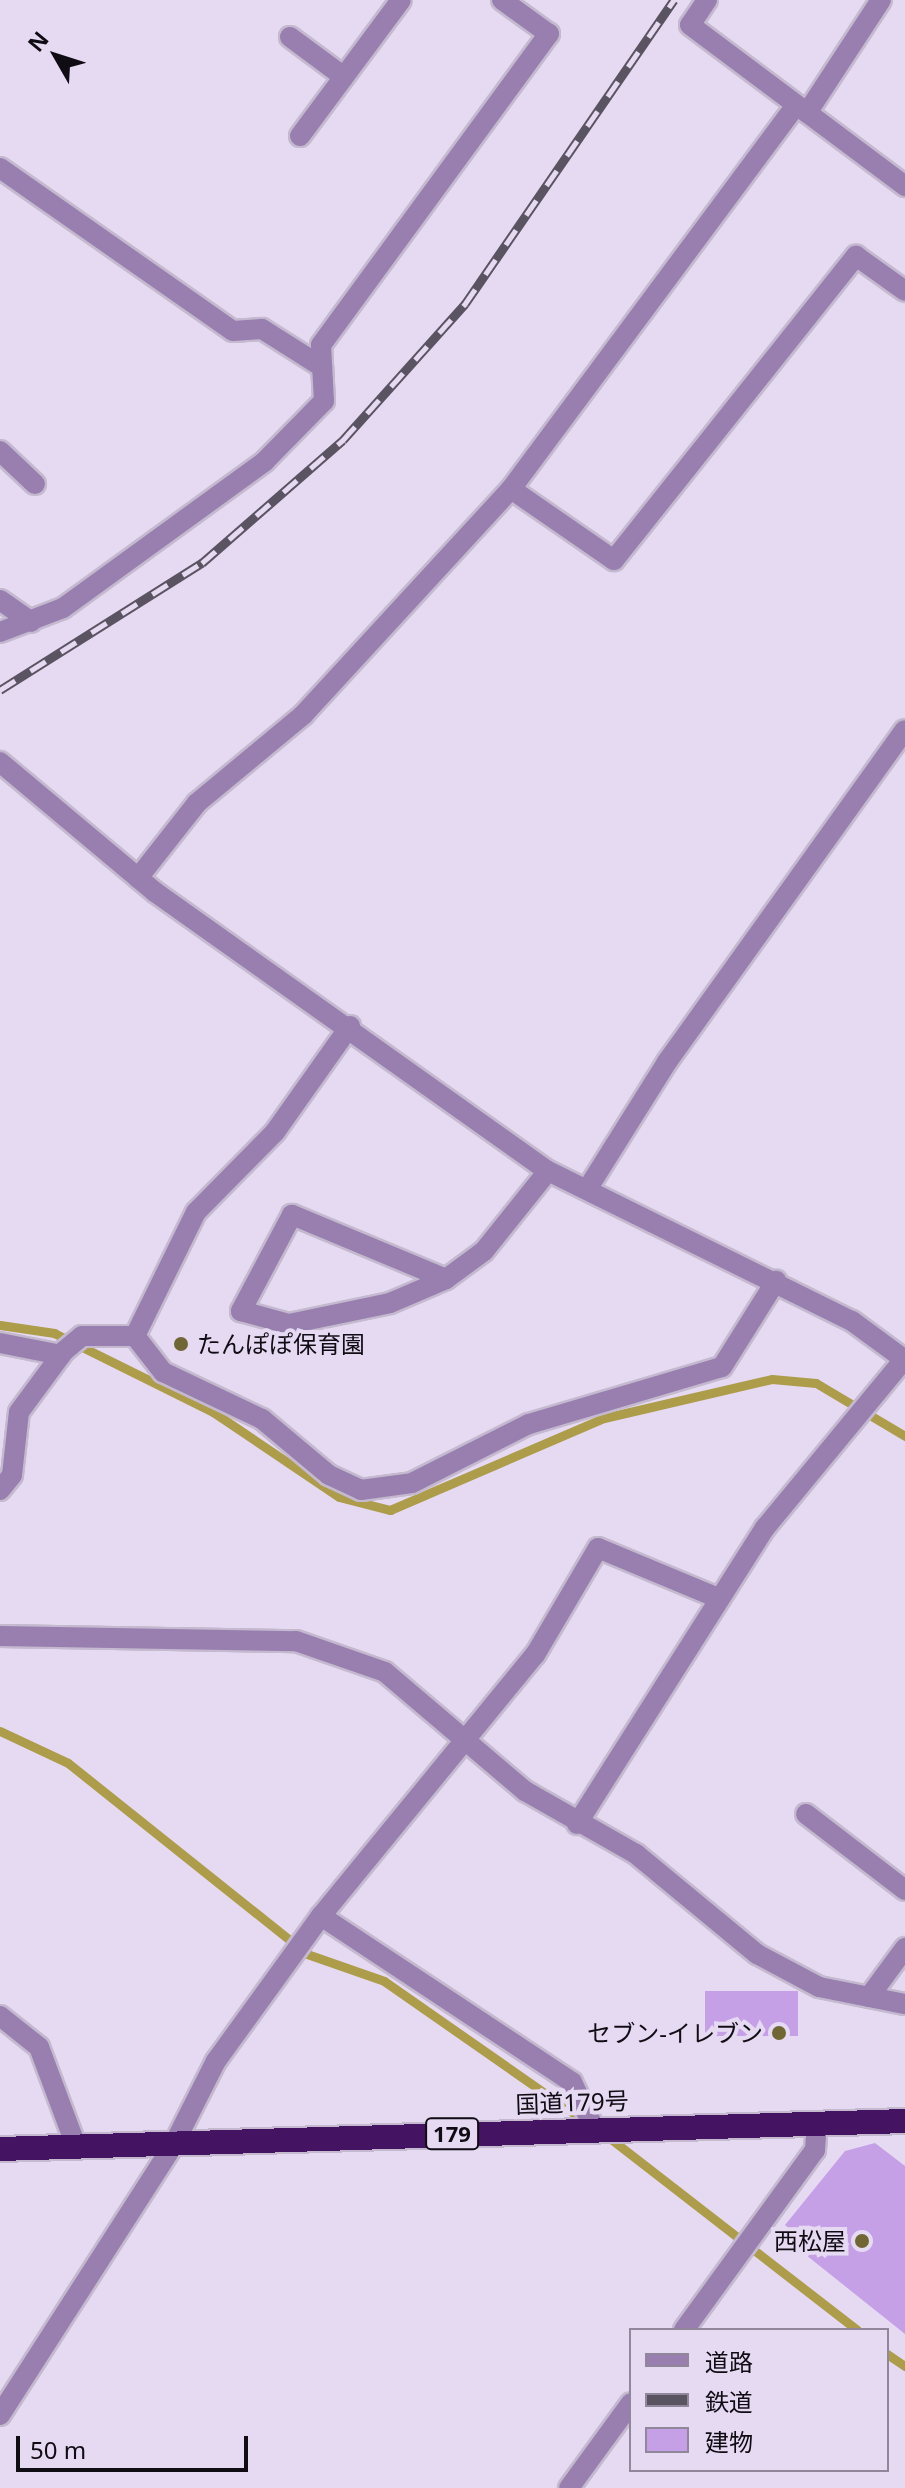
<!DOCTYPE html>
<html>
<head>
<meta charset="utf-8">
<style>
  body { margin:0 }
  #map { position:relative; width:905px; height:2488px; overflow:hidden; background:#e6daf3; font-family:"Noto Sans","Noto Sans JP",sans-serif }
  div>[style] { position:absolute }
  .stream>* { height:9px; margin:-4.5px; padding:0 4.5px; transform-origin:4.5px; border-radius:4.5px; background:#ad9c49 }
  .building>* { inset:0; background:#c5a0e6; transform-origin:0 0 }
  .roads { filter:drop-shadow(2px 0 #c4b9cf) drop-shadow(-2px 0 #c4b9cf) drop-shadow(0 2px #c4b9cf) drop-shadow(0 -2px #c4b9cf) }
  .street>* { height:20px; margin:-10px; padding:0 10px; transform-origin:10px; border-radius:10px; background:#987faf }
  .highway>* { height:24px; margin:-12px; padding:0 12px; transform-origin:12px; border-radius:12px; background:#441362 }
  .rail>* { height:9px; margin-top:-4.5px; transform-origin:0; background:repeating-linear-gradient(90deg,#e6daf3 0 18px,#5a5361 0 36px); box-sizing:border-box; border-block:2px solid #5a5361 }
  .dots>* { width:22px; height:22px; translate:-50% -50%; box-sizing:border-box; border:4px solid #e6daf3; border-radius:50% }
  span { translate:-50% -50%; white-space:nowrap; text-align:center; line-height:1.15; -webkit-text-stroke:8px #e6daf3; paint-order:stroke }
  .shield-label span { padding:2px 6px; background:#e6daf3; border:2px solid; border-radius:6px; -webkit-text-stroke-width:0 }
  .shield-label { font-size:22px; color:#100c14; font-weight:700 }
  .poi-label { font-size:24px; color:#100c14 }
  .left { translate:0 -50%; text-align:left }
  .right { translate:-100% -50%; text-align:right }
  .street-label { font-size:24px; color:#100c14 }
  .legend { position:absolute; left:629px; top:2328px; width:260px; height:144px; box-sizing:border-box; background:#e6daf3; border:2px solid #90889a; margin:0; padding:10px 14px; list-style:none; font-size:24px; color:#100c14 }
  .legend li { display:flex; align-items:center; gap:16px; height:40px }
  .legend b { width:40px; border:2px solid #90889a }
  .north { position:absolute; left:16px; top:16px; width:80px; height:80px; -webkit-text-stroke:6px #e6daf3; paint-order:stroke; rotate:309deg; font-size:22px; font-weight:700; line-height:32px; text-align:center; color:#100c14 }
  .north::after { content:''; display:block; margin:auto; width:28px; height:36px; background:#100c14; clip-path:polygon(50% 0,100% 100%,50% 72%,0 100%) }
  .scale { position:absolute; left:16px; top:2436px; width:232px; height:36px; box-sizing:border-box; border:4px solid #100c14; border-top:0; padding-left:10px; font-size:24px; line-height:28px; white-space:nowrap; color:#100c14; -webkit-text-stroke:6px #e6daf3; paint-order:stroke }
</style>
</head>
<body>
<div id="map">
  <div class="stream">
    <div style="left:0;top:1325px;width:55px;rotate:8.4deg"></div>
    <div style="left:54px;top:1333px;width:178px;rotate:26.4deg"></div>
    <div style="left:213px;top:1412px;width:152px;rotate:34deg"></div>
    <div style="left:339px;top:1497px;width:53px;rotate:14.3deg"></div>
    <div style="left:390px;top:1510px;width:233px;rotate:-23.3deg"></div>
    <div style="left:604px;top:1418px;width:172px;rotate:-13.1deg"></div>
    <div style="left:772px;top:1379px;width:44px;rotate:5.2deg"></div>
    <div style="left:816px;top:1383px;width:104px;rotate:30.8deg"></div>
    <div style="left:0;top:1731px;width:75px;rotate:25.2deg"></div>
    <div style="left:68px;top:1763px;width:306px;rotate:38.6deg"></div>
    <div style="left:307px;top:1954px;width:82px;rotate:19.3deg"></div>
    <div style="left:384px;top:1981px;width:245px;rotate:34.9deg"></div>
    <div style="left:607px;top:2136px;width:316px;rotate:37.8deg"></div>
    <div style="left:887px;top:2354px;width:22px;rotate:34deg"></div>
  </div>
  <div class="building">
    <div style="left:798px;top:1991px;width:45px;height:93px;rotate:90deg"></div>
    <div style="clip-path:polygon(875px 2143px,905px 2166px,905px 2334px,791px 2243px,797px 2235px,785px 2225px,845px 2151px)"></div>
  </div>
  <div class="roads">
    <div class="street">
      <div style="left:707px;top:0;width:30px;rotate:124deg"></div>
      <div style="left:690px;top:25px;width:269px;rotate:36.8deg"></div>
      <div style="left:290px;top:37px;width:67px;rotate:36.5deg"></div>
      <div style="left:807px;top:113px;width:135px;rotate:-56.8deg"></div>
      <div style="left:300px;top:136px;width:169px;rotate:-53.4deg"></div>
      <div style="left:0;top:168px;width:284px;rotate:35deg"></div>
      <div style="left:233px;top:331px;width:29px;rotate:-4deg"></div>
      <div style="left:262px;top:329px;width:71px;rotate:32.3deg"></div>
      <div style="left:0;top:451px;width:48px;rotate:43.3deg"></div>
      <div style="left:511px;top:489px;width:125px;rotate:34.6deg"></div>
      <div style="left:614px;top:560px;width:389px;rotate:-51.5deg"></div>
      <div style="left:856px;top:256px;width:60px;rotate:35.5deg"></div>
      <div style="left:0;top:600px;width:38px;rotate:35deg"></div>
      <div style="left:0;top:632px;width:67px;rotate:-20.9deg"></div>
      <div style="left:63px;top:608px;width:250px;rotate:-36deg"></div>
      <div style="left:265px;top:461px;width:84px;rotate:-45.5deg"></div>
      <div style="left:324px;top:401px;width:56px;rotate:-93.1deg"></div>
      <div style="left:321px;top:345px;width:386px;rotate:-53.8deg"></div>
      <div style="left:549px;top:34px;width:58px;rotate:-144.1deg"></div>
      <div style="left:0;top:762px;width:202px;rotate:40deg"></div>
      <div style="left:155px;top:892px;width:482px;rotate:35.4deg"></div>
      <div style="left:548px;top:1171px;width:339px;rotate:26.3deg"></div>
      <div style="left:852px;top:1321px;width:66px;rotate:36.3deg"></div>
      <div style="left:138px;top:878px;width:95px;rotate:-51.8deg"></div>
      <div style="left:197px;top:803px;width:138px;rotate:-39.7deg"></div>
      <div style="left:303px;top:715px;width:307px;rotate:-47.4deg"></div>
      <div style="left:511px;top:489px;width:478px;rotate:-53.4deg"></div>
      <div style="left:350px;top:1026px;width:130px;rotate:125.3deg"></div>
      <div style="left:275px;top:1132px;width:112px;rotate:134.6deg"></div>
      <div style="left:196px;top:1212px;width:138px;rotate:116.2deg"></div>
      <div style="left:135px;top:1336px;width:46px;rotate:52.1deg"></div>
      <div style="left:163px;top:1372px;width:110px;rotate:25.4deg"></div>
      <div style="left:262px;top:1419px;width:87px;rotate:39.9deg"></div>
      <div style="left:329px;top:1475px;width:35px;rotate:25deg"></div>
      <div style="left:361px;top:1490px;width:51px;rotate:-7.8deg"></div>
      <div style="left:412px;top:1483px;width:131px;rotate:-26.8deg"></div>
      <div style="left:529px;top:1424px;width:201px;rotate:-16.5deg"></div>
      <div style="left:722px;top:1367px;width:102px;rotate:-57.9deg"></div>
      <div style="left:588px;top:1188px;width:149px;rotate:-57.9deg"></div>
      <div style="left:667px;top:1062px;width:408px;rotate:-54.4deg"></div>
      <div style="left:446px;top:1279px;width:167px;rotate:-157.4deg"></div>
      <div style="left:292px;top:1215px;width:109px;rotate:118deg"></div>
      <div style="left:241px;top:1311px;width:50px;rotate:15.2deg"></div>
      <div style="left:289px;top:1324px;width:103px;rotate:-11.7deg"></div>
      <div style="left:390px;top:1303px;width:61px;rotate:-23.2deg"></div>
      <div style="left:446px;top:1279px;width:47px;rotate:-36.4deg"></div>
      <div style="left:484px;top:1251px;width:102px;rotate:-51.3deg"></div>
      <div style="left:0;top:1343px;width:62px;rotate:11.1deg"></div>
      <div style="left:0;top:1490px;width:19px;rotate:-51deg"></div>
      <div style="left:12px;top:1475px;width:63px;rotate:-83.7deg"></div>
      <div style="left:19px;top:1412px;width:76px;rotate:-53.6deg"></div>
      <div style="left:64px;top:1351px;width:23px;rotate:-40deg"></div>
      <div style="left:82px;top:1336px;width:53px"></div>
      <div style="left:0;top:1636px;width:296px;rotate:1deg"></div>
      <div style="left:296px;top:1641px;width:94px;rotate:19.2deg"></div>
      <div style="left:385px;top:1672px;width:184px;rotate:40.4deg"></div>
      <div style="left:525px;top:1791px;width:128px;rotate:29.6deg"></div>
      <div style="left:636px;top:1854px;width:157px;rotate:39.6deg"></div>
      <div style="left:757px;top:1954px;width:70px;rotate:28deg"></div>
      <div style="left:819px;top:1987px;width:88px;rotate:11.2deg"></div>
      <div style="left:806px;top:1814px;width:125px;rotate:37.5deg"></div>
      <div style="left:577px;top:1824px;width:351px;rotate:-57.6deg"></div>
      <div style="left:765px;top:1528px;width:220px;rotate:-50.5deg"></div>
      <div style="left:321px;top:1916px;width:301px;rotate:33.5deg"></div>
      <div style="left:572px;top:2082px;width:53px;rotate:64.4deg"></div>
      <div style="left:869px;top:1997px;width:61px;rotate:-53.7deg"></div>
      <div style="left:0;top:2016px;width:50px;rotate:38.5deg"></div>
      <div style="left:39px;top:2047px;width:106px;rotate:69.5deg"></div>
      <div style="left:684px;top:2330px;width:223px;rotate:-54deg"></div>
      <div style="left:815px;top:2150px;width:27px;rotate:-86deg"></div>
      <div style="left:0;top:2415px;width:324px;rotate:-57.3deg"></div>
      <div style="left:175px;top:2142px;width:91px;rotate:-63.2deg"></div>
      <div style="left:216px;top:2061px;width:179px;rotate:-54.1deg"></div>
      <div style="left:321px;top:1916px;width:338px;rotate:-50.7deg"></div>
      <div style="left:535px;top:1655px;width:124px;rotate:-59.5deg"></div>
      <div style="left:598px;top:1548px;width:130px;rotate:22.6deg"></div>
      <div style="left:569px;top:2488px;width:105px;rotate:-53.9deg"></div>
    </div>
    <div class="highway">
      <div style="left:0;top:2149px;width:905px;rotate:-1.77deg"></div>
    </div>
  </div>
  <div class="rail">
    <div style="left:0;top:690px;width:239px;rotate:-32.2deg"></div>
    <div style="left:202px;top:563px;width:187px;rotate:-41.1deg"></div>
    <div style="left:343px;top:440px;width:183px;rotate:-48.1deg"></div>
    <div style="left:465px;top:304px;width:369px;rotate:-55.5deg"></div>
  </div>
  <div class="dots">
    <div style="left:181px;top:1344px;background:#706633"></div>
    <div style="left:779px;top:2033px;background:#706633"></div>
    <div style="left:862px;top:2241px;background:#706633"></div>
  </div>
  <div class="shield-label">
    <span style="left:452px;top:2134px">179</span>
  </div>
  <div class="poi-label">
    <span class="left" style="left:197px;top:1344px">たんぽぽ保育園</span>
    <span class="right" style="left:763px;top:2033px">セブン-イレブン</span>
    <span class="right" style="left:846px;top:2241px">西松屋</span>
  </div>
  <div class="street-label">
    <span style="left:572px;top:2102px;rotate:-2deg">国道179号</span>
  </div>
  <ul class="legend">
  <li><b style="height:10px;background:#987faf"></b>道路</li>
  <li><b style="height:10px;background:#5a5361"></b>鉄道</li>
  <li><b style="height:22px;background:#c5a0e6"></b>建物</li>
  </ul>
  <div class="north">N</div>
  <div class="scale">50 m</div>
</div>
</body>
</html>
